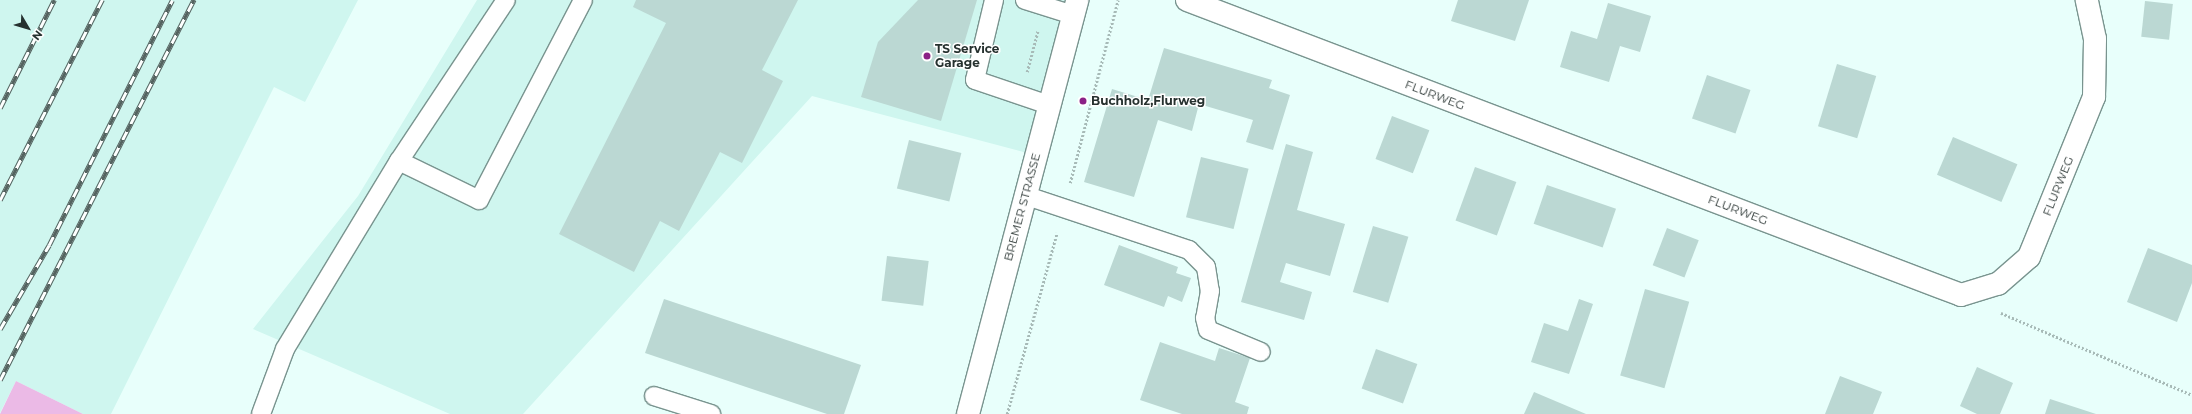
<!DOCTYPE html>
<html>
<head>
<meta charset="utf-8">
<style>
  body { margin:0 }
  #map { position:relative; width:2192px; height:414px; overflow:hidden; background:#e8fffb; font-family:Montserrat,sans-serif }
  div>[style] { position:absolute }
  .built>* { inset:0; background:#cff6ef }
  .green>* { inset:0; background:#ebbae6 }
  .building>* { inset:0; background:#bbd8d3; transform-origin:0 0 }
  .path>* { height:2.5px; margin-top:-1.25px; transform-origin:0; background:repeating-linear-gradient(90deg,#a7bab7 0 2px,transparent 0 4px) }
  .roads { filter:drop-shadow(1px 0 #79948f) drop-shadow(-1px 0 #79948f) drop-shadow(0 1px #79948f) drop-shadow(0 -1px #79948f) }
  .service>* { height:18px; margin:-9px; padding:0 9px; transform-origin:9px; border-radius:9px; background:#fff }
  .minor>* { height:22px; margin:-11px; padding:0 11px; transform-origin:11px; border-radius:11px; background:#fff }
  .tertiary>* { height:22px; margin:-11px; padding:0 11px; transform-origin:11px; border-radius:11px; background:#fff }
  .rail>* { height:4.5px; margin-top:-2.25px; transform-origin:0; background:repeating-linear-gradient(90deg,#fff 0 9px,#556360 0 18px); box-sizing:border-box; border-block:1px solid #556360 }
  .dots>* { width:11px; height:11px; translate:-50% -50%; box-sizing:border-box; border:2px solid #fff; border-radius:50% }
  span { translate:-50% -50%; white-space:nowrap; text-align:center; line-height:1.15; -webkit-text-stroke:3px #fff; paint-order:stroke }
  .poi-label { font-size:12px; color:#26312f; font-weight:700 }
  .left { translate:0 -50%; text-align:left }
  .street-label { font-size:12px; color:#26312f }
  .north { position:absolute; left:8px; top:8px; width:40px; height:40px; -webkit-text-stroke:3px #fff; paint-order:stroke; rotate:128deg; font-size:11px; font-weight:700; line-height:16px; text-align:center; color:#26312f }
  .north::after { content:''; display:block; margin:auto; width:14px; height:18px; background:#26312f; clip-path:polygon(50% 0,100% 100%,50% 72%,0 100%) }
</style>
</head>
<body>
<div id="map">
  <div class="built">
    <div style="clip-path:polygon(0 0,358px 0,305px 102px,274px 87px,111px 414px,83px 414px,16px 381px,0 413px)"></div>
    <div style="clip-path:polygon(477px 0,1077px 0,1035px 155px,812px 96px,523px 414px,450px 414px,253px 329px,358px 196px)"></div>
  </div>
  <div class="green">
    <div style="clip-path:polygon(16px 381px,83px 414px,0 414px)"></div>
  </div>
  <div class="building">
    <div style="clip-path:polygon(636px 0,798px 0,762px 70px,783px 81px,742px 163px,720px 152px,679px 231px,660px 221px,634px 272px,559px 234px,666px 23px,633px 7px)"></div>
    <div style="clip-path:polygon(918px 0,977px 0,941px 121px,861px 97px,878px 42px)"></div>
    <div style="clip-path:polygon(1458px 0,1529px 0,1515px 41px,1451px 21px)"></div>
    <div style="left:2145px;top:1px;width:28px;height:36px;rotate:6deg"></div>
    <div style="clip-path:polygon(1608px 3px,1651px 16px,1640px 52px,1620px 46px,1609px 82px,1560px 67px,1571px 31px,1597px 39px)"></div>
    <div style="clip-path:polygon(1164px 48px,1272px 80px,1269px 88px,1290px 95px,1273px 150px,1246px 142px,1253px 120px,1199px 104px,1192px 131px,1158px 120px,1134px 197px,1084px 182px,1112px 89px,1148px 100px)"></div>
    <div style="left:1837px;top:64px;width:41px;height:65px;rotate:17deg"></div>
    <div style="left:1707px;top:75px;width:46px;height:46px;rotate:19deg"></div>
    <div style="left:1392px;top:116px;width:40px;height:46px;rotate:21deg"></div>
    <div style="left:1953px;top:137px;width:70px;height:41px;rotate:23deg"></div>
    <div style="left:909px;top:140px;width:54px;height:50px;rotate:14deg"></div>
    <div style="clip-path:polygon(1286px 144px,1313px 152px,1297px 210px,1345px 224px,1330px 276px,1286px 263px,1280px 282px,1312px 292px,1304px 320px,1241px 302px)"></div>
    <div style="left:1201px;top:157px;width:49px;height:62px;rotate:14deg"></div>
    <div style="left:1475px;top:167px;width:44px;height:57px;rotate:20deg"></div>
    <div style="left:1547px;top:185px;width:73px;height:41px;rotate:19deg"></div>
    <div style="left:1373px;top:226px;width:37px;height:69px;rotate:17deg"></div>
    <div style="left:1667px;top:228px;width:34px;height:40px;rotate:21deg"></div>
    <div style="clip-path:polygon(1119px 245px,1178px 267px,1176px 273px,1191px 278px,1182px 302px,1168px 296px,1164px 307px,1104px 285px)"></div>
    <div style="clip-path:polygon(2148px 248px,2192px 265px,2192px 283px,2177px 322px,2127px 302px)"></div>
    <div style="left:887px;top:256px;width:42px;height:45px;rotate:7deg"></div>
    <div style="left:1645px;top:289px;width:46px;height:90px;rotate:16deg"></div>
    <div style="clip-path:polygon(664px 299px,861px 365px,844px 414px,827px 414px,645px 353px)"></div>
    <div style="clip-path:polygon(1579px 299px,1593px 304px,1569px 374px,1531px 362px,1544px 323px,1568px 331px)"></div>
    <div style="clip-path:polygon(1160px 342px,1215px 361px,1219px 348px,1250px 358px,1235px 402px,1249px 407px,1247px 414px,1182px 414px,1140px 400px)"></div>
    <div style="left:1376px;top:349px;width:44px;height:42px;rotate:20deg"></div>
    <div style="clip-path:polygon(1977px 367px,2013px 383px,2000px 414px,1977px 414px,1960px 406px)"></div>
    <div style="clip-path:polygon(1840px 376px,1882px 392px,1873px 414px,1825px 414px)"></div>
    <div style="clip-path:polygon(1534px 392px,1586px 414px,1524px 414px)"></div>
    <div style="clip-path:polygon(2050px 399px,2096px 414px,2045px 414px)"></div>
  </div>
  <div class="path">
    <div style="left:1027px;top:72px;width:43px;rotate:-75.3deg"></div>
    <div style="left:1070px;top:183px;width:189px;rotate:-75.3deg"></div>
    <div style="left:2001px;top:313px;width:208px;rotate:23.2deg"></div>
    <div style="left:1007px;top:414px;width:188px;rotate:-74.6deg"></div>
  </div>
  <div class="roads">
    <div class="service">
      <div style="left:994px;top:0;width:82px;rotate:103.4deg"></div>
      <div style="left:975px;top:80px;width:78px;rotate:18.7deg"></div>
      <div style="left:1025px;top:0;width:50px;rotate:17.4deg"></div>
      <div style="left:399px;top:161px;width:89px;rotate:26deg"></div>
      <div style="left:479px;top:200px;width:225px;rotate:-62.5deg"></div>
      <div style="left:1024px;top:195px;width:174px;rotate:18.4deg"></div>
      <div style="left:1189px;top:250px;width:24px;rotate:45deg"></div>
      <div style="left:1206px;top:267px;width:24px;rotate:81deg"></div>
      <div style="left:1210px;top:291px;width:27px;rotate:100deg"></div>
      <div style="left:1205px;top:318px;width:12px;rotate:76deg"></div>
      <div style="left:1208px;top:330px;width:57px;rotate:22.5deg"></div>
      <div style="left:654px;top:396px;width:60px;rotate:17.5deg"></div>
      <div style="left:261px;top:414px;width:69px;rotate:-69.7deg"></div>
      <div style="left:285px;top:349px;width:220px;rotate:-58.8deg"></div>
      <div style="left:399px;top:161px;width:193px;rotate:-56.4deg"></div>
    </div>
    <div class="minor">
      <div style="left:1187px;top:0;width:828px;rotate:20.86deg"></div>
      <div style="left:1961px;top:295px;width:39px;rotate:-17deg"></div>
      <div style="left:1998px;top:284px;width:41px;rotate:-41.1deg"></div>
      <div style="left:2029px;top:257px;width:173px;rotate:-67.9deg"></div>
      <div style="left:2094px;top:97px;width:58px;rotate:-89deg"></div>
      <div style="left:2095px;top:39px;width:40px;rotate:-102deg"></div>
    </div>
    <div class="tertiary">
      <div style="left:968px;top:414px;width:428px;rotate:-75.2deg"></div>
    </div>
  </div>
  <div class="rail">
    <div style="left:0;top:108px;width:121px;rotate:-63.4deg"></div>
    <div style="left:0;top:200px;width:225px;rotate:-63deg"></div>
    <div style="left:0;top:329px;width:97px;rotate:-59.7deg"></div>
    <div style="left:49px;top:245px;width:274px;rotate:-63.3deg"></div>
    <div style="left:0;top:380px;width:427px;rotate:-63deg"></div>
  </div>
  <div class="dots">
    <div style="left:927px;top:56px;background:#8b2186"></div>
    <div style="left:1083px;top:101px;background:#8b2186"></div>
  </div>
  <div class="poi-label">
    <span class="left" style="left:935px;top:56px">TS Service<br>Garage</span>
    <span class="left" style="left:1091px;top:101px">Buchholz,Flurweg</span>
  </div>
  <div class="street-label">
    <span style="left:1435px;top:95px;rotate:21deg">FLURWEG</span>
    <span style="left:2058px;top:186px;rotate:-68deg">FLURWEG</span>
    <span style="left:1022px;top:207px;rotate:-75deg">BREMER STRASSE</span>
    <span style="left:1738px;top:210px;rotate:21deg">FLURWEG</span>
  </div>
  <div class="north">N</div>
</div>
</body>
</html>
